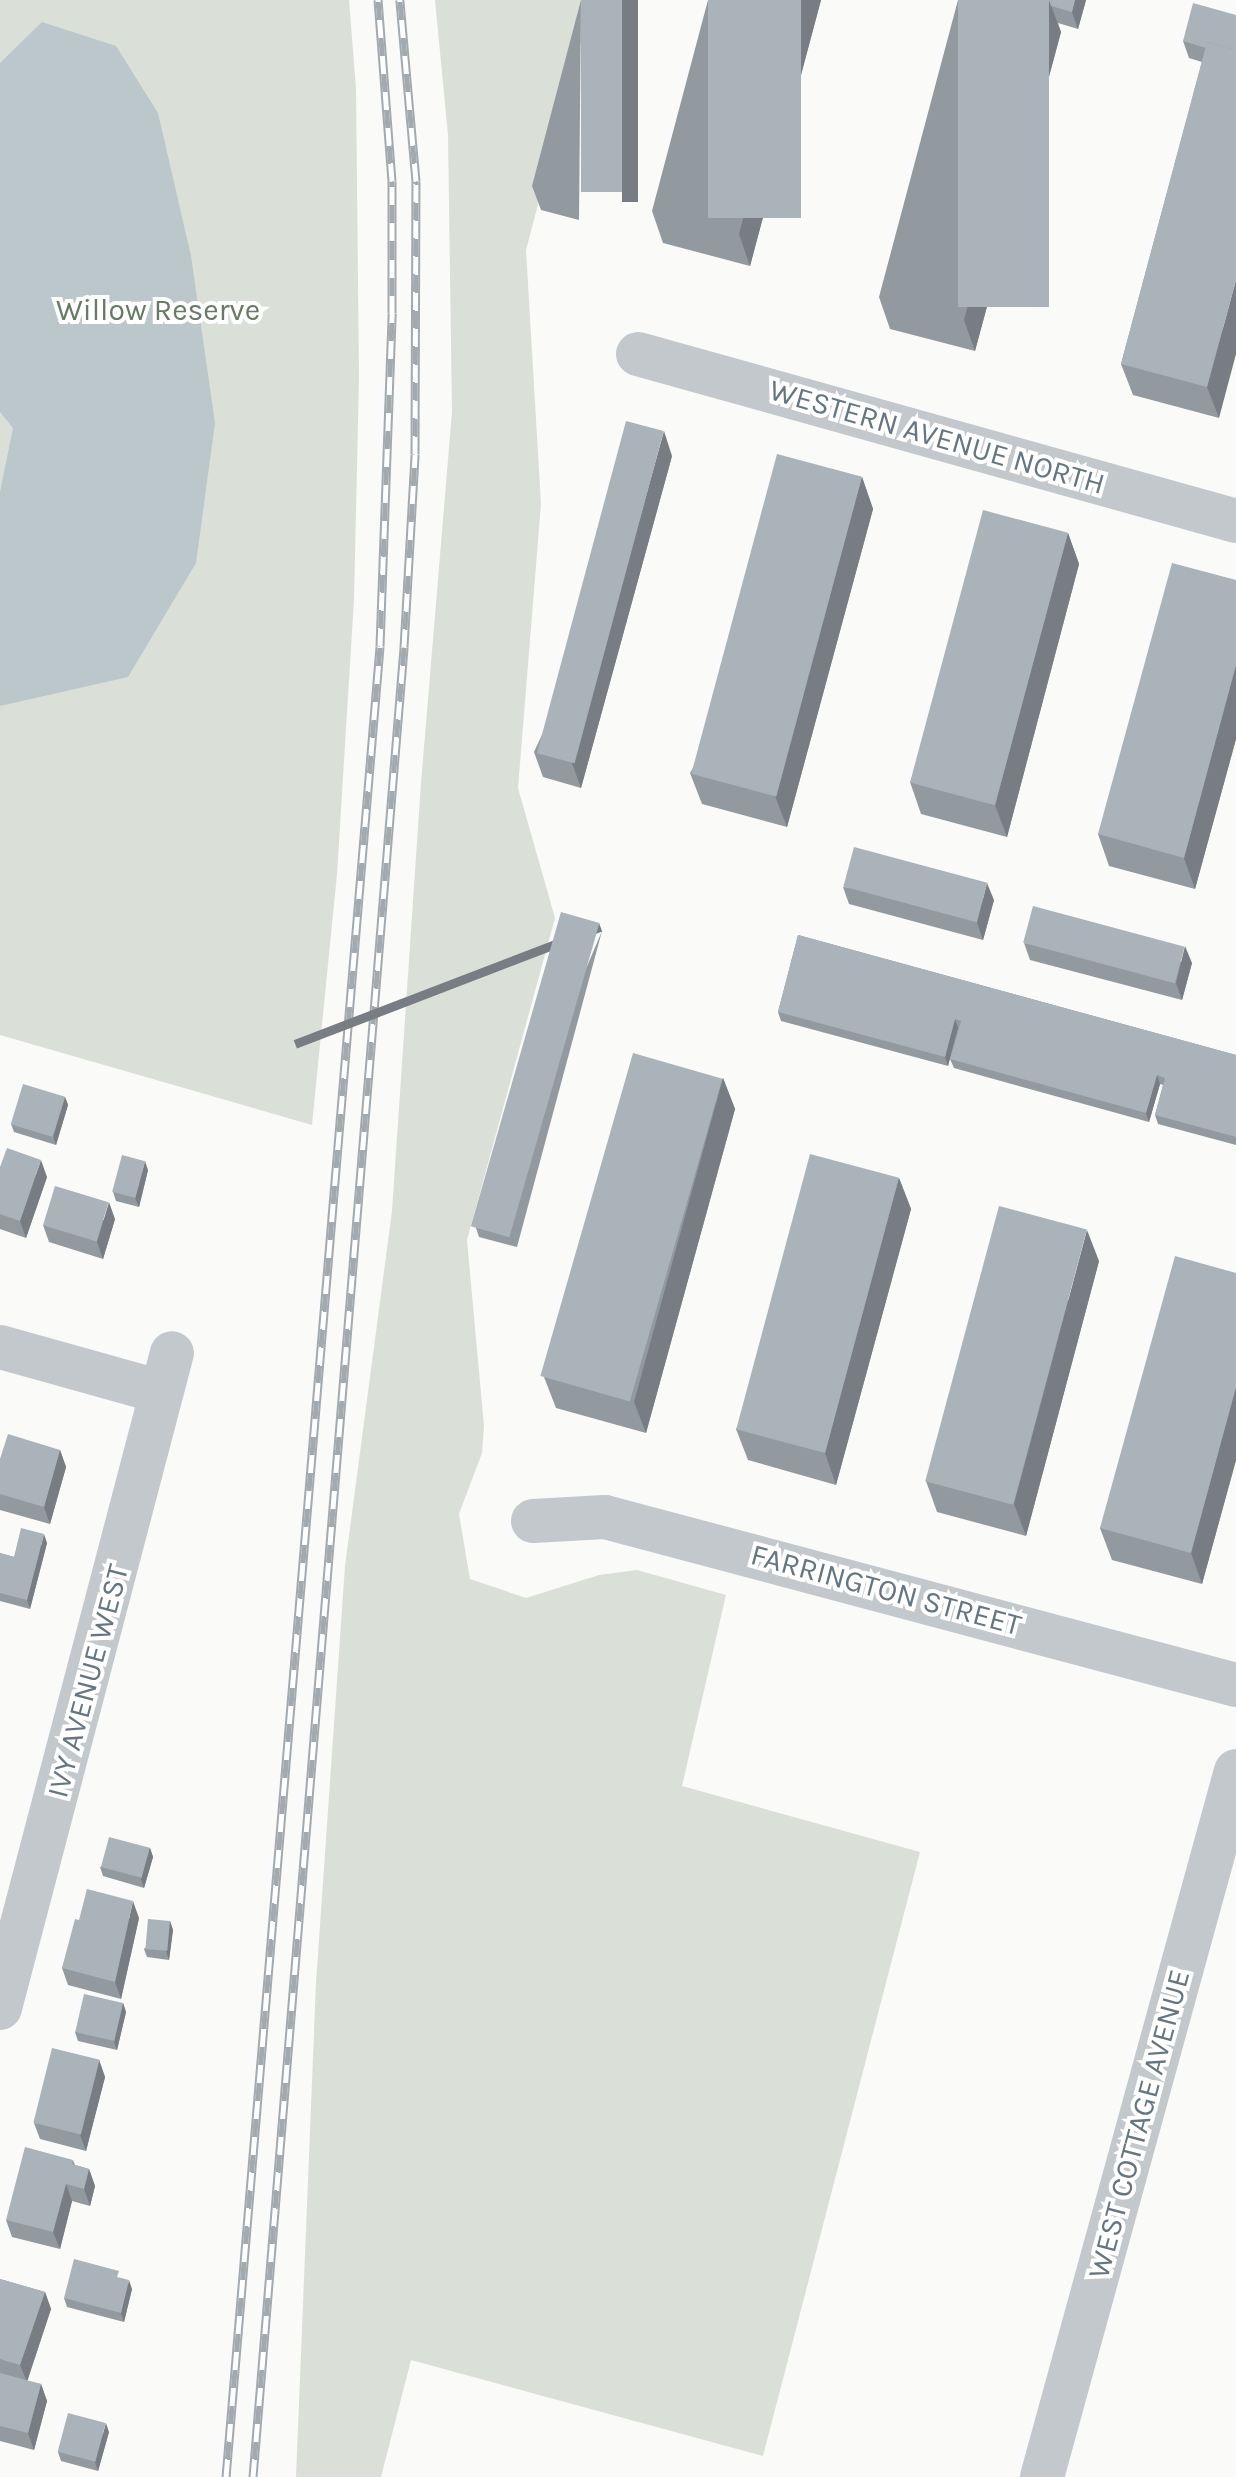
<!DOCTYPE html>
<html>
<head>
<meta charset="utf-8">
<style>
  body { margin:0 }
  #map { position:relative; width:1236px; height:2477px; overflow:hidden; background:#fafaf8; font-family:Karla,sans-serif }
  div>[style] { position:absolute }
  .green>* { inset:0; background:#dadfd7 }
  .water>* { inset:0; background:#bbc7cb }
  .minor>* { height:44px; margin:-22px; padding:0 22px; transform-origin:22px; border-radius:22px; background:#c3c8cc }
  .rail>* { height:9px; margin-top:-4.5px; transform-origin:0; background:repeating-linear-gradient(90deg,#fff 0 18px,#a2aab0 0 36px); box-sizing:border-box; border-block:2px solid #a2aab0 }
  .wall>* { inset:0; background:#929a9f }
  .shaded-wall>* { inset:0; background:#777d82; transform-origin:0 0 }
  .building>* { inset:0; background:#aab3b9; transform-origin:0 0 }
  span { translate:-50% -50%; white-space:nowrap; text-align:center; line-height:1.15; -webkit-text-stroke:8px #fff; paint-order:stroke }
  .park-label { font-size:30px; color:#687a64 }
  .street-label { font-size:30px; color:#657683 }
</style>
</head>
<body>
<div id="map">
  <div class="green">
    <div style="clip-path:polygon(0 0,349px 0,356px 89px,359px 377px,354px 599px,337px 874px,312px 1125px,0 1035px)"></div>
    <div style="clip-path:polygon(435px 0,592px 0,526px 250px,541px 504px,518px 788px,555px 918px,467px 1240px,484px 1426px,482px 1453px,459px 1514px,470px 1579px,526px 1598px,599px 1575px,637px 1570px,726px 1595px,682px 1786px,920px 1852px,763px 2456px,411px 2360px,381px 2477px,296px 2477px,316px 1983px,345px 1566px,392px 1211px,421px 783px,452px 412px,448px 135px)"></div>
  </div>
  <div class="water">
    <div style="clip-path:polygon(42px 22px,116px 46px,158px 113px,191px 256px,215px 423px,196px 563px,128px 677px,0 706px,0 492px,13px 428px,0 412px,0 63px)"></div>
  </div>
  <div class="minor">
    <div style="left:638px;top:354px;width:621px;rotate:15.6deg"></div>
    <div style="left:0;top:1347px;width:167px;rotate:15.6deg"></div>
    <div style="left:533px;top:1521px;width:72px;rotate:-3.2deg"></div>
    <div style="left:605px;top:1517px;width:653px;rotate:14.91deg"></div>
    <div style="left:0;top:2008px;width:677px;rotate:-75.29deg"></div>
    <div style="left:1042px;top:2477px;width:732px;rotate:-74.64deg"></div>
  </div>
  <div class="rail">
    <div style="left:226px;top:2477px;width:1837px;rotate:-85.19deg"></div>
    <div style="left:380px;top:646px;width:333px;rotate:-87.9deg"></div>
    <div style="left:392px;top:313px;width:132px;rotate:-90deg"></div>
    <div style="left:392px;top:181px;width:182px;rotate:-94.4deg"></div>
    <div style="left:253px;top:2477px;width:1836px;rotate:-85.28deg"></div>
    <div style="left:404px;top:647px;width:193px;rotate:-86.7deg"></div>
    <div style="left:415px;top:454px;width:273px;rotate:-89.8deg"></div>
    <div style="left:416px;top:181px;width:182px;rotate:-95.1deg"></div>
  </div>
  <div class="wall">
    <div style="clip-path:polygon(581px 0,579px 220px,541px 210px,532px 186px)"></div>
    <div style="clip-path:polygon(708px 0,821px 0,750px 266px,663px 243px,652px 211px)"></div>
    <div style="clip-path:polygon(958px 0,1086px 0,1078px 29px,1058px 23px,1061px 32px,975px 351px,890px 329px,879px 297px)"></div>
    <div style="clip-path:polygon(1236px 15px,1219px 418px,1133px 395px,1121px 364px,1202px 62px,1189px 58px,1183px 41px)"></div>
    <div style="clip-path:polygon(672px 456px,581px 788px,543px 777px,534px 752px)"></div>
    <div style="clip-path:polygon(862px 477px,873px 509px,787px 827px,702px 804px,690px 773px)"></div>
    <div style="clip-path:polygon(1068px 533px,1079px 564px,1007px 837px,921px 814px,910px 782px)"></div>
    <div style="clip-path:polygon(1236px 580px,1236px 739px,1195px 889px,1109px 866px,1098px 834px)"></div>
    <div style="clip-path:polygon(843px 887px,994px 900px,983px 940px,849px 904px)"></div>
    <div style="clip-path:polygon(602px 931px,517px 1247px,479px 1237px,476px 1228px)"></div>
    <div style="clip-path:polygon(798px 935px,1236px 1055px,1236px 1145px,1158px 1124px,1155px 1115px,1163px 1085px,1160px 1084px,1149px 1122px,954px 1068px,950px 1059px,958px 1028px,948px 1066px,781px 1021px,778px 1012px)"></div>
    <div style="clip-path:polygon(1024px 943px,1192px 963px,1182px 1000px,1030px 960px)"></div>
    <div style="clip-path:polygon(723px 1078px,735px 1109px,646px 1433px,556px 1408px,544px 1377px)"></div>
    <div style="clip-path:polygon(65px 1097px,68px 1105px,56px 1145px,14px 1132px,11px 1124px)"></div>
    <div style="clip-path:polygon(0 1167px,47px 1177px,26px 1238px,0 1229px)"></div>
    <div style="clip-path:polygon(148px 1170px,139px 1207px,116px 1201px,113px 1192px)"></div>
    <div style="clip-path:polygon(899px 1178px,911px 1209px,836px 1485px,748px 1460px,736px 1429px)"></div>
    <div style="clip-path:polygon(115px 1219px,103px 1259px,49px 1242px,43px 1225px)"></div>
    <div style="clip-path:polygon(1099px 1261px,1026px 1536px,937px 1512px,926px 1481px)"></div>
    <div style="clip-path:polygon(1236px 1273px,1236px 1460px,1202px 1584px,1112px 1560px,1100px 1528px)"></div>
    <div style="clip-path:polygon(60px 1450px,66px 1467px,50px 1524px,0 1510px,0 1459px)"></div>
    <div style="clip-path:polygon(47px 1543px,30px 1609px,0 1601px,0 1553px,14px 1557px)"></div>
    <div style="clip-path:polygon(150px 1848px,153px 1857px,144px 1888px,103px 1876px,100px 1867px)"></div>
    <div style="clip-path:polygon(139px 1918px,121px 1999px,68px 1985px,62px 1968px,79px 1920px)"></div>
    <div style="clip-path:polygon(170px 1921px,173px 1930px,169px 1960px,147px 1957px,144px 1949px)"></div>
    <div style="clip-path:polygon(123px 2003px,126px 2012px,117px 2050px,78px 2041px,75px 2032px)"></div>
    <div style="clip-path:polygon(99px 2060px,105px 2077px,86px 2151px,40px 2139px,34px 2123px)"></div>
    <div style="clip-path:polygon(73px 2160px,75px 2165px,89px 2169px,95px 2186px,90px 2206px,72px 2201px,60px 2249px,12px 2237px,6px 2220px)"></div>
    <div style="clip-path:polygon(122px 2278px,132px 2289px,124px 2322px,67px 2307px,64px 2298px)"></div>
    <div style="clip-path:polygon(0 2279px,45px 2292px,51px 2309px,27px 2381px,41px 2384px,47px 2401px,34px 2450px,0 2441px)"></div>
    <div style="clip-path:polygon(109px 2432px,98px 2471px,61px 2461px,58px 2452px)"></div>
  </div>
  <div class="shaded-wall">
    <div style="left:622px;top:0;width:16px;height:202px"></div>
    <div style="clip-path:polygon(801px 0,821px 0,750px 266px,739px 234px)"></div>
    <div style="clip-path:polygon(1049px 0,1061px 32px,975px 351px,964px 320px)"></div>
    <div style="clip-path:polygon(1075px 0,1086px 0,1078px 29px,1072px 12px)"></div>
    <div style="clip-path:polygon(1236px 280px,1236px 354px,1219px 418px,1207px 387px)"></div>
    <div style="clip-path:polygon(664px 431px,672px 456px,581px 788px,572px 763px)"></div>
    <div style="clip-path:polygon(862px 477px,873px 509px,787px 827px,775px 796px)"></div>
    <div style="clip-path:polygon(1068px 533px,1079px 564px,1007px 837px,995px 805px)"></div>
    <div style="clip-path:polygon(1236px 665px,1236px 739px,1195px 889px,1184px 858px)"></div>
    <div style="clip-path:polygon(987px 883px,994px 900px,983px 940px,977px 923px)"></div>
    <div style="left:599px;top:923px;width:9px;height:327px;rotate:69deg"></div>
    <div style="clip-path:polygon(1185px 946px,1192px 963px,1182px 1000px,1176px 983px)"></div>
    <div style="clip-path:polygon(955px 1019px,958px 1028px,948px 1066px,945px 1057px)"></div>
    <div style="clip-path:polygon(1157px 1075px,1160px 1084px,1149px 1122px,1146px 1113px)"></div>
    <div style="clip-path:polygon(723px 1078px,735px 1109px,646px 1433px,634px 1402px)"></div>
    <div style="clip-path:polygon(65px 1097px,68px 1105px,56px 1145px,53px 1136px)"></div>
    <div style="clip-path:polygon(41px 1160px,47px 1177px,26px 1238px,20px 1221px)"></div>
    <div style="clip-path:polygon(145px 1161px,148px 1170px,139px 1207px,135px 1198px)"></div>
    <div style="clip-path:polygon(899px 1178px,911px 1209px,836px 1485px,825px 1453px)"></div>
    <div style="clip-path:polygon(109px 1202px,115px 1219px,103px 1259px,97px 1242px)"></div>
    <div style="clip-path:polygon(1087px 1230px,1099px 1261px,1026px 1536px,1014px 1504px)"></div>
    <div style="clip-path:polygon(1236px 1387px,1236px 1460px,1202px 1584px,1191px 1553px)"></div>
    <div style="clip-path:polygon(60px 1450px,66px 1467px,50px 1524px,44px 1507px)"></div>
    <div style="clip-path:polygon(44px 1534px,47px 1543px,30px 1609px,27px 1600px)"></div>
    <div style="clip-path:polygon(150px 1848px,153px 1857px,144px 1888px,141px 1879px)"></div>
    <div style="clip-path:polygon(133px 1901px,139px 1918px,121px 1999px,115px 1982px)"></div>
    <div style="clip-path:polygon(170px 1921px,173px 1930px,169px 1960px,166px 1951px)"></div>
    <div style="clip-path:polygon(123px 2003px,126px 2012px,117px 2050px,114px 2042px)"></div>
    <div style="clip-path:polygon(99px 2060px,105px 2077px,86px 2151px,80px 2135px)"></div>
    <div style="clip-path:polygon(89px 2169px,95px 2186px,90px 2206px,84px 2189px)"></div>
    <div style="clip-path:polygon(66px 2184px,72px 2201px,60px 2249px,53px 2232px)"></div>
    <div style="clip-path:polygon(129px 2280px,132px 2289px,124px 2322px,121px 2313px)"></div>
    <div style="clip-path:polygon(45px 2292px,51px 2309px,27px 2382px,20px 2365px)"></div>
    <div style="clip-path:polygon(41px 2384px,47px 2401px,34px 2450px,28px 2433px)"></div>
    <div style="clip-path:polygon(106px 2423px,109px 2432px,98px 2471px,95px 2462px)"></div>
  </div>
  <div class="building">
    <div style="left:581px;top:0;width:41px;height:192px"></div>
    <div style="left:708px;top:0;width:93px;height:218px"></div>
    <div style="left:958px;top:0;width:91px;height:307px"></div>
    <div style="clip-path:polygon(1048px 0,1075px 0,1072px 12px,1051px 6px,1049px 0)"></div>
    <div style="clip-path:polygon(1193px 3px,1236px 15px,1236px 50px,1207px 42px,1206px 48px,1183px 41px)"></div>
    <div style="clip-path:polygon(1207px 42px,1236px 50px,1236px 280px,1207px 387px,1121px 364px)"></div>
    <div style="left:626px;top:421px;width:39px;height:344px;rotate:15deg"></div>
    <div style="left:777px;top:454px;width:88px;height:331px;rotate:15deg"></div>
    <div style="left:983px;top:510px;width:88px;height:282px;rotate:15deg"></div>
    <div style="clip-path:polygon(1172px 563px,1236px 580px,1236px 665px,1184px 858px,1098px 834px)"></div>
    <div style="left:854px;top:847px;width:138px;height:41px;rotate:15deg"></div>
    <div style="left:1033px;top:906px;width:157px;height:38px;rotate:15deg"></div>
    <div style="left:561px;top:912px;width:40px;height:327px;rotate:16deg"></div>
    <div style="clip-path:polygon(798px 935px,1236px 1055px,1236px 1137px,1155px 1115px,1165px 1078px,1157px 1075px,1146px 1113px,950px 1059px,961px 1021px,955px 1019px,945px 1057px,778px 1012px)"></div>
    <div style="left:633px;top:1053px;width:93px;height:336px;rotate:16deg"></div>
    <div style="left:23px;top:1084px;width:44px;height:42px;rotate:17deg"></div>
    <div style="clip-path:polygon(7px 1148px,41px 1160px,20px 1221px,0 1214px,0 1167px)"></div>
    <div style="left:810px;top:1154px;width:92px;height:285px;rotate:15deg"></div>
    <div style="left:122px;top:1155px;width:24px;height:38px;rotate:15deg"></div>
    <div style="left:55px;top:1186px;width:56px;height:41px;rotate:17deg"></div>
    <div style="left:999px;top:1206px;width:91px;height:285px;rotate:15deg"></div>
    <div style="clip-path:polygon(1175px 1256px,1236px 1273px,1236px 1387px,1191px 1553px,1100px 1528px)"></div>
    <div style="clip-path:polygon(8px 1434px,60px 1450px,44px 1507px,0 1494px,0 1459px)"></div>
    <div style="clip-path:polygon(21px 1528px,44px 1534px,27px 1600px,0 1593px,0 1553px,14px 1557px)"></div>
    <div style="left:109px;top:1837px;width:42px;height:31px;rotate:15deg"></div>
    <div style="clip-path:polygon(87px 1889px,133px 1901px,115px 1982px,62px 1968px,75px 1919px,79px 1920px)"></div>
    <div style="left:148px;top:1919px;width:22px;height:30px;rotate:5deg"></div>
    <div style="left:84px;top:1994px;width:40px;height:39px;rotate:13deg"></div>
    <div style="left:52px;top:2048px;width:49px;height:77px;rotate:14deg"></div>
    <div style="clip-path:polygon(25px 2147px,73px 2160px,72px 2164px,89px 2169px,84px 2189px,66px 2184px,53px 2232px,6px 2220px)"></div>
    <div style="clip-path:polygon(74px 2259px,119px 2271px,117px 2277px,129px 2280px,121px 2313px,64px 2298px)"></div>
    <div style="clip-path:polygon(0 2279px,45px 2292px,20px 2365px,0 2359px)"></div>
    <div style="clip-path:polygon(0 2373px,41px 2384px,28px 2433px,0 2426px)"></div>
    <div style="left:68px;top:2413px;width:39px;height:40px;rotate:15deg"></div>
  </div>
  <div class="park-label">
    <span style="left:158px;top:310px">Willow Reserve</span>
  </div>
  <div class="street-label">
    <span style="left:937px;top:437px;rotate:16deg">WESTERN AVENUE NORTH</span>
    <span style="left:886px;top:1590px;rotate:15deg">FARRINGTON STREET</span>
    <span style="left:88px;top:1681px;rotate:-75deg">IVY AVENUE WEST</span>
    <span style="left:1139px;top:2124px;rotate:-75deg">WEST COTTAGE AVENUE</span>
  </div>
</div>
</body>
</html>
